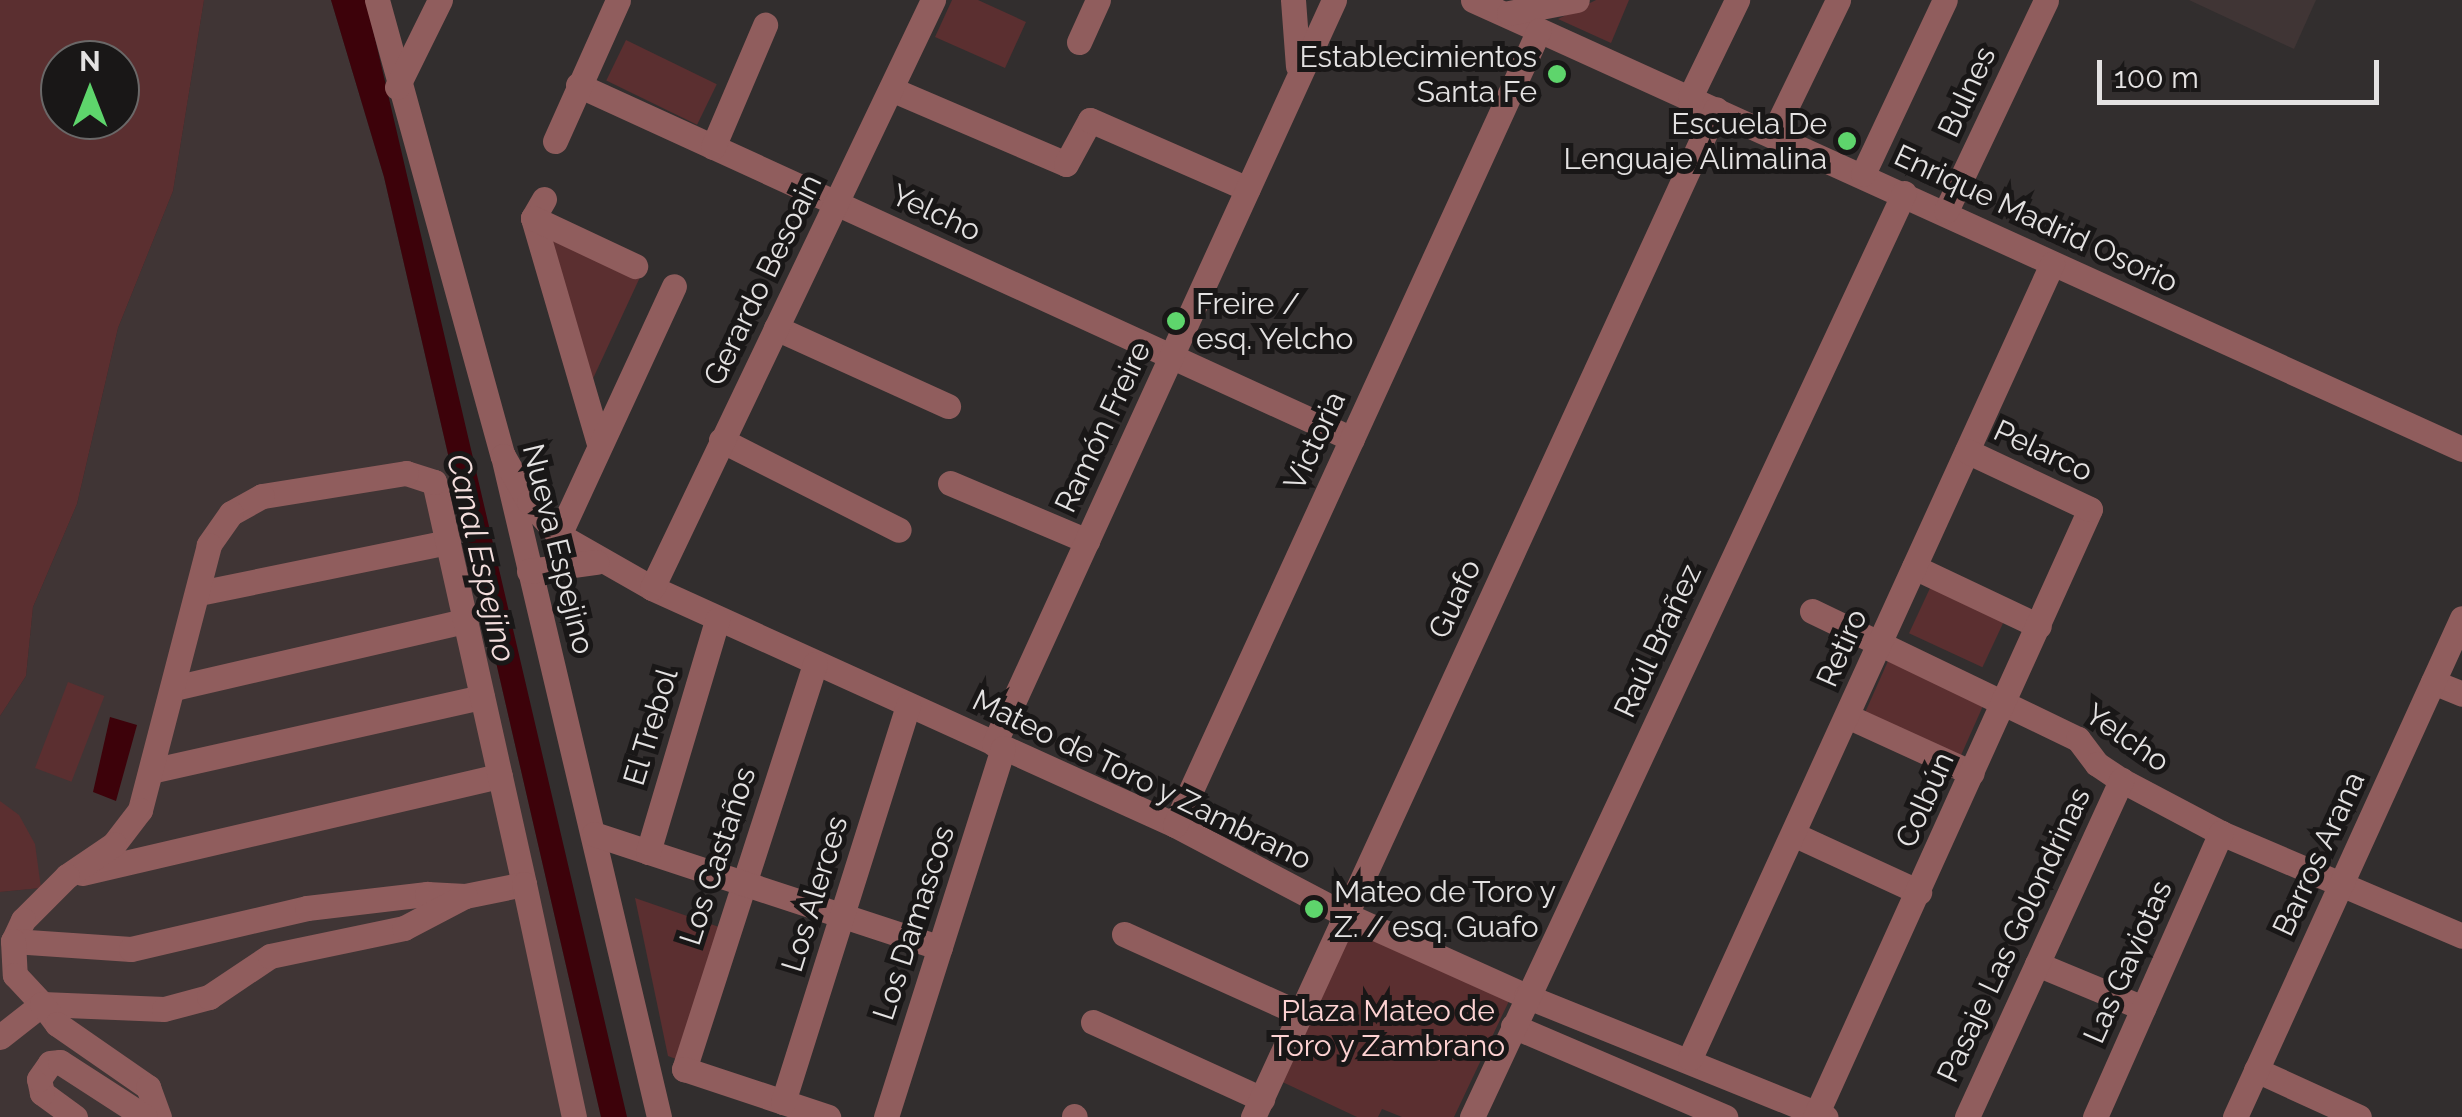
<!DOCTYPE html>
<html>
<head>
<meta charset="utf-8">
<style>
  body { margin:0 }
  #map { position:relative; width:2462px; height:1117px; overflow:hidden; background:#322e2e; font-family:Raleway,sans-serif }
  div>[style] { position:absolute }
  .built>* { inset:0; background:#403535 }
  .green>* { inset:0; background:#5b2f30; transform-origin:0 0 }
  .water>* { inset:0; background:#3d020a }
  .minor>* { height:25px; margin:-12.5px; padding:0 12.5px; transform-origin:12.5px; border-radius:12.5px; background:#905d5d }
  .dots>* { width:28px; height:28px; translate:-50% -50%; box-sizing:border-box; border:5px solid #191717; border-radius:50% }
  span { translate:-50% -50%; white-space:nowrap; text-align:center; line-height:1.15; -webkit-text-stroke:10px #191717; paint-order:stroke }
  .poi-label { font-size:30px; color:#e4e2e2 }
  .right { translate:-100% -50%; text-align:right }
  .left { translate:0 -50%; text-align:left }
  .street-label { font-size:30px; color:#e4e2e2 }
  .park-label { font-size:30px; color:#fdd2d2 }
  .water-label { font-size:32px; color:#f3dedd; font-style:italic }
  .north { position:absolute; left:40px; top:40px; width:100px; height:100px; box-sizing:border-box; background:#191717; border:2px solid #6a6868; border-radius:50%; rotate:0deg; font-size:28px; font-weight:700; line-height:40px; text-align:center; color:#e4e2e2 }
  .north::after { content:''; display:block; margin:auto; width:35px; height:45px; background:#5ed56c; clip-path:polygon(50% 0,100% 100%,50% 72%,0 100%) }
  .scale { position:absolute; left:2097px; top:60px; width:282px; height:45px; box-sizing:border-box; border:5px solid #e4e2e2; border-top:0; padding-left:12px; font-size:30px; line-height:35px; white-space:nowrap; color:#e4e2e2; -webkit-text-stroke:8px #191717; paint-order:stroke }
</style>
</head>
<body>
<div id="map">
  <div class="built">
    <div style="clip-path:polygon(204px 0,331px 0,384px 177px,601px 1117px,0 1117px,0 892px,40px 888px,0 801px,0 716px,26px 676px,33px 607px,77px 504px,118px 328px,173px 191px)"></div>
    <div style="clip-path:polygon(2189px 0,2316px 0,2294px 49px)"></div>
  </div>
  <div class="green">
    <div style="clip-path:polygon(evenodd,0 0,204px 0,173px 191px,118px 328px,77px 504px,33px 607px,26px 676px,0 716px,0 0,60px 60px,120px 60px,120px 120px,60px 120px,60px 60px)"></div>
    <div style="clip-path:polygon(952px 0,978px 0,1026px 22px,1005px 68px,935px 37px)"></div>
    <div style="clip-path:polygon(1596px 0,1629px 0,1611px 43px,1558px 19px)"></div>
    <div style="left:626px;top:40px;width:101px;height:45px;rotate:26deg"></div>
    <div style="clip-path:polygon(555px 236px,641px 275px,590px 385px,546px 242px)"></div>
    <div style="left:1931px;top:586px;width:81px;height:52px;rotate:25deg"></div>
    <div style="left:1888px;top:661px;width:105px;height:64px;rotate:24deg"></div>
    <div style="left:68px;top:682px;width:39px;height:92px;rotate:21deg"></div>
    <div style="clip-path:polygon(0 801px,19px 815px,35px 844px,41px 888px,0 892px)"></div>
    <div style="clip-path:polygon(635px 898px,722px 928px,676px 1059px,668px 1056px)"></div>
    <div style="clip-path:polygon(1348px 929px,1509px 1001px,1454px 1117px,1402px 1117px,1382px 1109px,1378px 1117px,1357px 1117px,1276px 1079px)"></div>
  </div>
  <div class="water">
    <div style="clip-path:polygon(331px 0,366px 0,627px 1117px,601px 1117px,384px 177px)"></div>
    <div style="clip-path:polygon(110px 717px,137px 725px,116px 801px,93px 792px)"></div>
  </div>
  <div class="minor">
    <div style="left:377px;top:0;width:473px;rotate:74.6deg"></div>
    <div style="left:503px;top:456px;width:679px;rotate:76.72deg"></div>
    <div style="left:1293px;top:0;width:66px;rotate:85.7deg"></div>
    <div style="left:1473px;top:0;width:1086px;rotate:24.42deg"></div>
    <div style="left:1509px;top:13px;width:69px;rotate:-10.8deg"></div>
    <div style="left:1079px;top:42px;width:46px;rotate:-65.7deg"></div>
    <div style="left:578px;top:85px;width:851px;rotate:24.58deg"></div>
    <div style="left:397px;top:87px;width:97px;rotate:-63.7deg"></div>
    <div style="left:891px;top:89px;width:190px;rotate:23.2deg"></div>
    <div style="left:1066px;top:164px;width:50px;rotate:-61.4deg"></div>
    <div style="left:1090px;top:120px;width:172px;rotate:23.6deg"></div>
    <div style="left:1690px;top:97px;width:108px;rotate:-64.1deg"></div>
    <div style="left:1773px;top:134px;width:149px;rotate:-64.1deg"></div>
    <div style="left:555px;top:141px;width:154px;rotate:-65.9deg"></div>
    <div style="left:713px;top:147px;width:133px;rotate:-66.9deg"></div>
    <div style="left:1863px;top:174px;width:192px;rotate:-64.8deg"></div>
    <div style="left:544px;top:199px;width:22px;rotate:120deg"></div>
    <div style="left:533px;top:218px;width:235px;rotate:73.7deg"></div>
    <div style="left:1946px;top:211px;width:233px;rotate:-64.6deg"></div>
    <div style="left:533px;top:218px;width:113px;rotate:25.2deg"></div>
    <div style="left:776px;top:328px;width:189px;rotate:24.4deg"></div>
    <div style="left:721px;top:440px;width:199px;rotate:26.8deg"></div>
    <div style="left:503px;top:456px;width:53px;rotate:60.5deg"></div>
    <div style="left:529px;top:502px;width:45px;rotate:47.7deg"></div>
    <div style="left:559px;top:535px;width:107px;rotate:29.7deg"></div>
    <div style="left:652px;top:588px;width:574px;rotate:24.38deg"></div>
    <div style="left:1175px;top:825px;width:193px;rotate:27.8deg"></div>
    <div style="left:1346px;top:915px;width:197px;rotate:24.2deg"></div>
    <div style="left:1526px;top:996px;width:323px;rotate:22deg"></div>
    <div style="left:950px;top:483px;width:149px;rotate:22.9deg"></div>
    <div style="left:559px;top:535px;width:274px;rotate:-65.2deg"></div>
    <div style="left:1914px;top:567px;width:138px;rotate:25.3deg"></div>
    <div style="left:529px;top:571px;width:68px;rotate:-7.7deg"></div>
    <div style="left:652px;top:588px;width:652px;rotate:-64.46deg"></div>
    <div style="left:199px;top:593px;width:254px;rotate:-11.6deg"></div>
    <div style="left:1812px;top:611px;width:295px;rotate:25.7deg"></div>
    <div style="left:2078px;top:739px;width:31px;rotate:53deg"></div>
    <div style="left:2097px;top:764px;width:29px;rotate:34deg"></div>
    <div style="left:2121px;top:780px;width:113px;rotate:27.9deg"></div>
    <div style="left:2221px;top:833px;width:262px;rotate:23.1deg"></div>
    <div style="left:815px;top:664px;width:426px;rotate:107.9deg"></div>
    <div style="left:684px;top:1069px;width:152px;rotate:18.4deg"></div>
    <div style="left:2433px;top:682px;width:31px;rotate:22deg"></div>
    <div style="left:174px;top:688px;width:299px;rotate:-13deg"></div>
    <div style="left:1847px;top:716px;width:137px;rotate:24.5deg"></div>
    <div style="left:994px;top:744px;width:818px;rotate:-65.44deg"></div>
    <div style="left:155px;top:770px;width:335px;rotate:-12.6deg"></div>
    <div style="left:1175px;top:825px;width:874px;rotate:-65.4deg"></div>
    <div style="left:594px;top:834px;width:364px;rotate:18.2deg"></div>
    <div style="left:1793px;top:834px;width:139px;rotate:24.7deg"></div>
    <div style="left:648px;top:852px;width:242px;rotate:-73.4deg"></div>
    <div style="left:82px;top:873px;width:429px;rotate:-13.1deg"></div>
    <div style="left:524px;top:884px;width:412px;rotate:-102.6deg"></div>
    <div style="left:434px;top:482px;width:29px;rotate:-162deg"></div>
    <div style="left:406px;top:473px;width:146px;rotate:170.9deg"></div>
    <div style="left:262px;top:496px;width:35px;rotate:151deg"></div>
    <div style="left:231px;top:513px;width:39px;rotate:125deg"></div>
    <div style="left:209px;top:545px;width:274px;rotate:104.6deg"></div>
    <div style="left:140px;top:810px;width:43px;rotate:127.4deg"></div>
    <div style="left:114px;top:844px;width:57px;rotate:145.8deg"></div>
    <div style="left:67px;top:876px;width:62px;rotate:135deg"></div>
    <div style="left:23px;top:920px;width:23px;rotate:115deg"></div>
    <div style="left:13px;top:941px;width:118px;rotate:3.9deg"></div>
    <div style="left:131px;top:949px;width:181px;rotate:-13.1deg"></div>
    <div style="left:307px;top:908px;width:121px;rotate:-6.7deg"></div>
    <div style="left:427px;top:894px;width:38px;rotate:3deg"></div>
    <div style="left:465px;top:896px;width:60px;rotate:-11.5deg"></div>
    <div style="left:524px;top:884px;width:238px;rotate:77.9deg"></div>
    <div style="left:1124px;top:934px;width:194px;rotate:24.3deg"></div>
    <div style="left:13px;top:941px;width:34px;rotate:87deg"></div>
    <div style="left:15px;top:975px;width:40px;rotate:47deg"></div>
    <div style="left:42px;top:1004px;width:122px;rotate:2.3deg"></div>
    <div style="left:164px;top:1009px;width:47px;rotate:-14.9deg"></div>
    <div style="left:209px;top:997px;width:73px;rotate:-33.9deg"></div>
    <div style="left:270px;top:956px;width:137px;rotate:-11.8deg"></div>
    <div style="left:404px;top:928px;width:69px;rotate:-27.7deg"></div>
    <div style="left:2037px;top:964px;width:115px;rotate:22.5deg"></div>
    <div style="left:1093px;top:1022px;width:186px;rotate:24.5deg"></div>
    <div style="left:1513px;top:1026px;width:231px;rotate:23.2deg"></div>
    <div style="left:0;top:1037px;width:53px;rotate:-38.2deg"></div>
    <div style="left:42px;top:1004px;width:25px;rotate:53deg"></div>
    <div style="left:57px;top:1024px;width:111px;rotate:34.7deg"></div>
    <div style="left:148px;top:1087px;width:32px;rotate:70deg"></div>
    <div style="left:1690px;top:1058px;width:873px;rotate:-65.49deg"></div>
    <div style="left:2256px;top:1070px;width:113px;rotate:24.5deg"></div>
    <div style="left:783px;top:1102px;width:416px;rotate:-72.5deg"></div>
    <div style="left:1074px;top:1116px;width:1px;rotate:45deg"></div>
    <div style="left:75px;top:1117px;width:41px;rotate:-144deg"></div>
    <div style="left:42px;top:1093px;width:14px;rotate:-102deg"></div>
    <div style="left:39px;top:1079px;width:19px;rotate:-55deg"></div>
    <div style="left:50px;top:1063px;width:10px;rotate:-6deg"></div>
    <div style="left:60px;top:1062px;width:101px;rotate:32.9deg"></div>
    <div style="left:886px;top:1117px;width:387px;rotate:-72.4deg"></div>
    <div style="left:1253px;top:1117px;width:1109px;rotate:-65.33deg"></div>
    <div style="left:1472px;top:1117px;width:1020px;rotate:-64.94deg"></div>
    <div style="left:1815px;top:1117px;width:667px;rotate:-65.66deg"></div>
    <div style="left:2090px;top:509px;width:136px;rotate:-154.8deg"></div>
    <div style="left:1967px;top:1117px;width:371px;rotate:-65.4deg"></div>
    <div style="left:2095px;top:1117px;width:311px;rotate:-66.1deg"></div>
    <div style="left:2235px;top:1117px;width:548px;rotate:-65.54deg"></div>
  </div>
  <div class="dots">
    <div style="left:1557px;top:74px;background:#5ed56c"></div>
    <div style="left:1847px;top:141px;background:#5ed56c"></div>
    <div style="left:1176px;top:321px;background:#5ed56c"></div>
    <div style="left:1314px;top:909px;background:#5ed56c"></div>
  </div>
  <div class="poi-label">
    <span class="right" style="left:1537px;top:74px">Establecimientos<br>Santa Fe</span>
    <span class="right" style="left:1827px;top:141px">Escuela De<br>Lenguaje Alimalina</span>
    <span class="left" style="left:1196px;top:321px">Freire /<br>esq. Yelcho</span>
    <span class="left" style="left:1334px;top:909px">Mateo de Toro y<br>Z. / esq. Guafo</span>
  </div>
  <div class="street-label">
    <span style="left:1967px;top:92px;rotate:-65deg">Bulnes</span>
    <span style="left:936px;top:213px;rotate:25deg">Yelcho</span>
    <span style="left:2036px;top:219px;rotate:25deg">Enrique Madrid Osorio</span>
    <span style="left:763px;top:280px;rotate:-64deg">Gerardo Besoain</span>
    <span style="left:1103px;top:427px;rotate:-65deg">Ramón Freire</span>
    <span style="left:1315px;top:441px;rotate:-65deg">Victoria</span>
    <span style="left:2043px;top:451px;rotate:25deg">Pelarco</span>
    <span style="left:558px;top:549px;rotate:76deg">Nueva Espejino</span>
    <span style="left:1455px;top:599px;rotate:-65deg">Guafo</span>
    <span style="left:1658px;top:641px;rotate:-65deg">Raúl Brañez</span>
    <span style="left:1842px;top:648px;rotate:-66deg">Retiro</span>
    <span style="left:651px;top:727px;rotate:-73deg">El Trebol</span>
    <span style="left:2127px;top:738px;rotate:35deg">Yelcho</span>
    <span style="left:1142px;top:780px;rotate:26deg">Mateo de Toro y Zambrano</span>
    <span style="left:1925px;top:800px;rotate:-66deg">Colbún</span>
    <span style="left:2319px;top:854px;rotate:-65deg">Barros Arana</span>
    <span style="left:718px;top:856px;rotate:-72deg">Los Castaños</span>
    <span style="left:815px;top:894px;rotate:-73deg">Los Alerces</span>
    <span style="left:914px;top:923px;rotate:-72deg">Los Damascos</span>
    <span style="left:2014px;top:935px;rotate:-65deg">Pasaje Las Golondrinas</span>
    <span style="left:2128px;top:962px;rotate:-66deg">Las Gaviotas</span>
  </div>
  <div class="park-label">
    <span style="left:1388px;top:1028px">Plaza Mateo de<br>Toro y Zambrano</span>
  </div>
  <div class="water-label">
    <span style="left:481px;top:558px;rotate:77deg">Canal Espejino</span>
  </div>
  <div class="north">N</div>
  <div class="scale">100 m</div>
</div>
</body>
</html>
